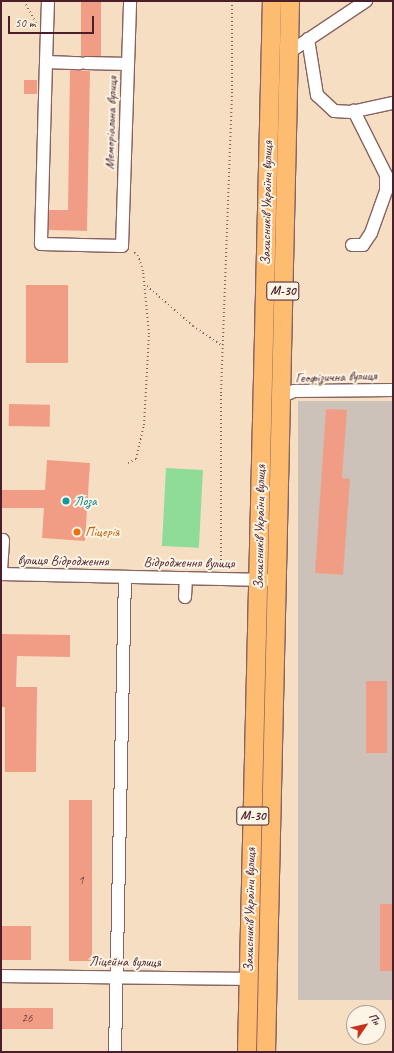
<!DOCTYPE html>
<html>
<head>
<meta charset="utf-8">
<style>
  body { margin:0 }
  #map { position:relative; width:394px; height:1053px; overflow:hidden; background:#f6dec3; font-family:Caveat,sans-serif }
  div>[style] { position:absolute }
  .industrial>* { inset:0; background:#ccc2b9; transform-origin:0 0 }
  .green>* { inset:0; background:#8fdc99; transform-origin:0 0 }
  .building>* { inset:0; background:#f19d85; transform-origin:0 0 }
  .path>* { height:2px; margin-top:-1px; transform-origin:0; background:repeating-linear-gradient(90deg,#866260 0 1px,transparent 0 4px) }
  .roads { filter:drop-shadow(1px 0 #866260) drop-shadow(-1px 0 #866260) drop-shadow(0 1px #866260) drop-shadow(0 -1px #866260) }
  .minor>* { height:12px; margin:-6px; padding:0 6px; transform-origin:6px; border-radius:6px; background:#fff }
  .highway>* { height:18px; margin:-9px; padding:0 9px; transform-origin:9px; border-radius:9px; background:#febc70 }
  .dots>* { width:11px; height:11px; translate:-50% -50%; box-sizing:border-box; border:2px solid #fcf5e5; border-radius:50% }
  span { translate:-50% -50%; white-space:nowrap; text-align:center; line-height:1.15; -webkit-text-stroke:4px #fcf5e5; paint-order:stroke }
  .number-label { font-size:12px; color:#743e42 }
  .number-label span { -webkit-text-stroke-width:0 }
  .shield-label span { padding:1px 3px; background:#fcf5e5; border:1px solid; border-radius:3px; -webkit-text-stroke-width:0 }
  .shield-label { font-size:13px; color:#4a1f2b; font-weight:700 }
  .street-label { font-size:14px; color:#4a1f2b }
  .culture-label { font-size:14px; color:#0d838f }
  .left { translate:0 -50%; text-align:left }
  .food-label { font-size:14px; color:#c56008 }
  .frame { position:absolute; inset:0; border:2px solid #4a1f2b; pointer-events:none }
  .north { position:absolute; left:346px; top:1005px; width:40px; height:40px; box-sizing:border-box; background:#fcf5e5; border:1px solid #b59f9b; border-radius:50%; rotate:56deg; font-size:11px; font-weight:700; line-height:16px; text-align:center; color:#4a1f2b }
  .north::after { content:''; display:block; margin:auto; width:14px; height:18px; background:#c8321e; clip-path:polygon(50% 0,100% 100%,50% 72%,0 100%) }
  .scale { position:absolute; left:8px; top:16px; width:86px; height:18px; box-sizing:border-box; border:2px solid #4a1f2b; border-top:0; padding-left:5px; font-size:12px; line-height:14px; white-space:nowrap; color:#4a1f2b; -webkit-text-stroke:3px #fcf5e5; paint-order:stroke }
</style>
</head>
<body>
<div id="map">
  <div class="industrial">
    <div style="left:393px;top:401px;width:599px;height:95px;rotate:90deg"></div>
  </div>
  <div class="green">
    <div style="left:166px;top:468px;width:37px;height:78px;rotate:3deg"></div>
  </div>
  <div class="building">
    <div style="left:81px;top:1px;width:20px;height:55px"></div>
    <div style="clip-path:polygon(70px 70px,90px 71px,87px 231px,49px 230px,49px 210px,68px 210px)"></div>
    <div style="left:24px;top:80px;width:13px;height:14px"></div>
    <div style="left:26px;top:285px;width:42px;height:78px"></div>
    <div style="left:9px;top:404px;width:41px;height:22px;rotate:1deg"></div>
    <div style="clip-path:polygon(326px 409px,347px 410px,342px 478px,350px 479px,343px 575px,315px 573px)"></div>
    <div style="clip-path:polygon(47px 460px,90px 463px,85px 541px,42px 538px,44px 508px,1px 508px,1px 490px,45px 490px)"></div>
    <div style="clip-path:polygon(1px 634px,70px 635px,70px 657px,17px 656px,16px 687px,37px 687px,36px 772px,5px 772px,5px 707px,1px 707px)"></div>
    <div style="left:366px;top:681px;width:21px;height:72px"></div>
    <div style="left:69px;top:800px;width:23px;height:161px"></div>
    <div style="left:380px;top:904px;width:13px;height:67px"></div>
    <div style="left:1px;top:926px;width:30px;height:34px"></div>
    <div style="left:1px;top:1008px;width:52px;height:21px"></div>
  </div>
  <div class="path">
    <div style="left:24px;top:1px;width:25px;rotate:61deg"></div>
    <div style="left:147px;top:286px;width:61px;rotate:41deg"></div>
    <div style="left:193px;top:326px;width:36px;rotate:34deg"></div>
    <div style="left:128px;top:463px;width:9px;rotate:-27deg"></div>
    <div style="left:136px;top:459px;width:35px;rotate:-77deg"></div>
    <div style="left:144px;top:425px;width:91px;rotate:-86.9deg"></div>
    <div style="left:149px;top:334px;width:63px;rotate:-95.4deg"></div>
    <div style="left:143px;top:271px;width:16px;rotate:-108deg"></div>
    <div style="left:138px;top:256px;width:8px;rotate:-135deg"></div>
    <div style="left:221px;top:568px;width:175px;rotate:-90deg"></div>
    <div style="left:221px;top:393px;width:303px;rotate:-87.9deg"></div>
    <div style="left:232px;top:90px;width:89px;rotate:-90deg"></div>
  </div>
  <div class="roads">
    <div class="minor">
      <div style="left:48px;top:1px;width:61px;rotate:91.9deg"></div>
      <div style="left:46px;top:62px;width:34px;rotate:2deg"></div>
      <div style="left:308px;top:39px;width:57px;rotate:80.9deg"></div>
      <div style="left:317px;top:95px;width:23px;rotate:43deg"></div>
      <div style="left:334px;top:111px;width:17px;rotate:3deg"></div>
      <div style="left:351px;top:112px;width:43px;rotate:-12.1deg"></div>
      <div style="left:288px;top:53px;width:94px;rotate:-33.7deg"></div>
      <div style="left:46px;top:62px;width:182px;rotate:91.6deg"></div>
      <div style="left:41px;top:244px;width:81px;rotate:1.4deg"></div>
      <div style="left:122px;top:246px;width:245px;rotate:-88.1deg"></div>
      <div style="left:86px;top:63px;width:42px;rotate:1.4deg"></div>
      <div style="left:352px;top:245px;width:11px"></div>
      <div style="left:363px;top:245px;width:14px;rotate:-56deg"></div>
      <div style="left:371px;top:233px;width:45px;rotate:-70.3deg"></div>
      <div style="left:386px;top:191px;width:16px;rotate:-90deg"></div>
      <div style="left:386px;top:175px;width:72px;rotate:-116.6deg"></div>
      <div style="left:280px;top:397px;width:15px;rotate:-23deg"></div>
      <div style="left:294px;top:391px;width:99px;rotate:-0.6deg"></div>
      <div style="left:1px;top:570px;width:30px;rotate:-86deg"></div>
      <div style="left:1px;top:574px;width:265px;rotate:1.3deg"></div>
      <div style="left:185px;top:597px;width:19px;rotate:-87deg"></div>
      <div style="left:1px;top:976px;width:248px;rotate:0.7deg"></div>
      <div style="left:115px;top:1052px;width:475px;rotate:-88.8deg"></div>
    </div>
    <div class="highway">
      <div style="left:247px;top:1052px;width:1051px;rotate:-88.64deg"></div>
      <div style="left:266px;top:1052px;width:1051px;rotate:-88.69deg"></div>
    </div>
  </div>
  <div class="dots">
    <div style="left:66px;top:501px;background:#0f9aa8"></div>
    <div style="left:77px;top:532px;background:#e8710a"></div>
  </div>
  <div class="number-label">
    <span style="left:81px;top:881px">1</span>
    <span style="left:27px;top:1019px">26</span>
  </div>
  <div class="shield-label">
    <span style="left:283px;top:291px">М-30</span>
    <span style="left:253px;top:816px">М-30</span>
  </div>
  <div class="street-label">
    <span style="left:111px;top:123px;rotate:-88deg">Меморіальна вулиця</span>
    <span style="left:267px;top:203px;rotate:-89deg">Захисників України вулиця</span>
    <span style="left:336px;top:377px;rotate:-2deg">Геофізична вулиця</span>
    <span style="left:260px;top:527px;rotate:-89deg">Захисників України вулиця</span>
    <span style="left:63px;top:561px;rotate:1deg">вулиця Відродження</span>
    <span style="left:189px;top:563px;rotate:1deg">Відродження вулиця</span>
    <span style="left:250px;top:910px;rotate:-89deg">Захисників України вулиця</span>
    <span style="left:125px;top:962px;rotate:1deg">Ліцейна вулиця</span>
  </div>
  <div class="culture-label">
    <span class="left" style="left:74px;top:501px">Лоза</span>
  </div>
  <div class="food-label">
    <span class="left" style="left:85px;top:532px">Піцерія</span>
  </div>
  <div class="frame"></div>
  <div class="north">Пн</div>
  <div class="scale">50 m</div>
</div>
</body>
</html>
